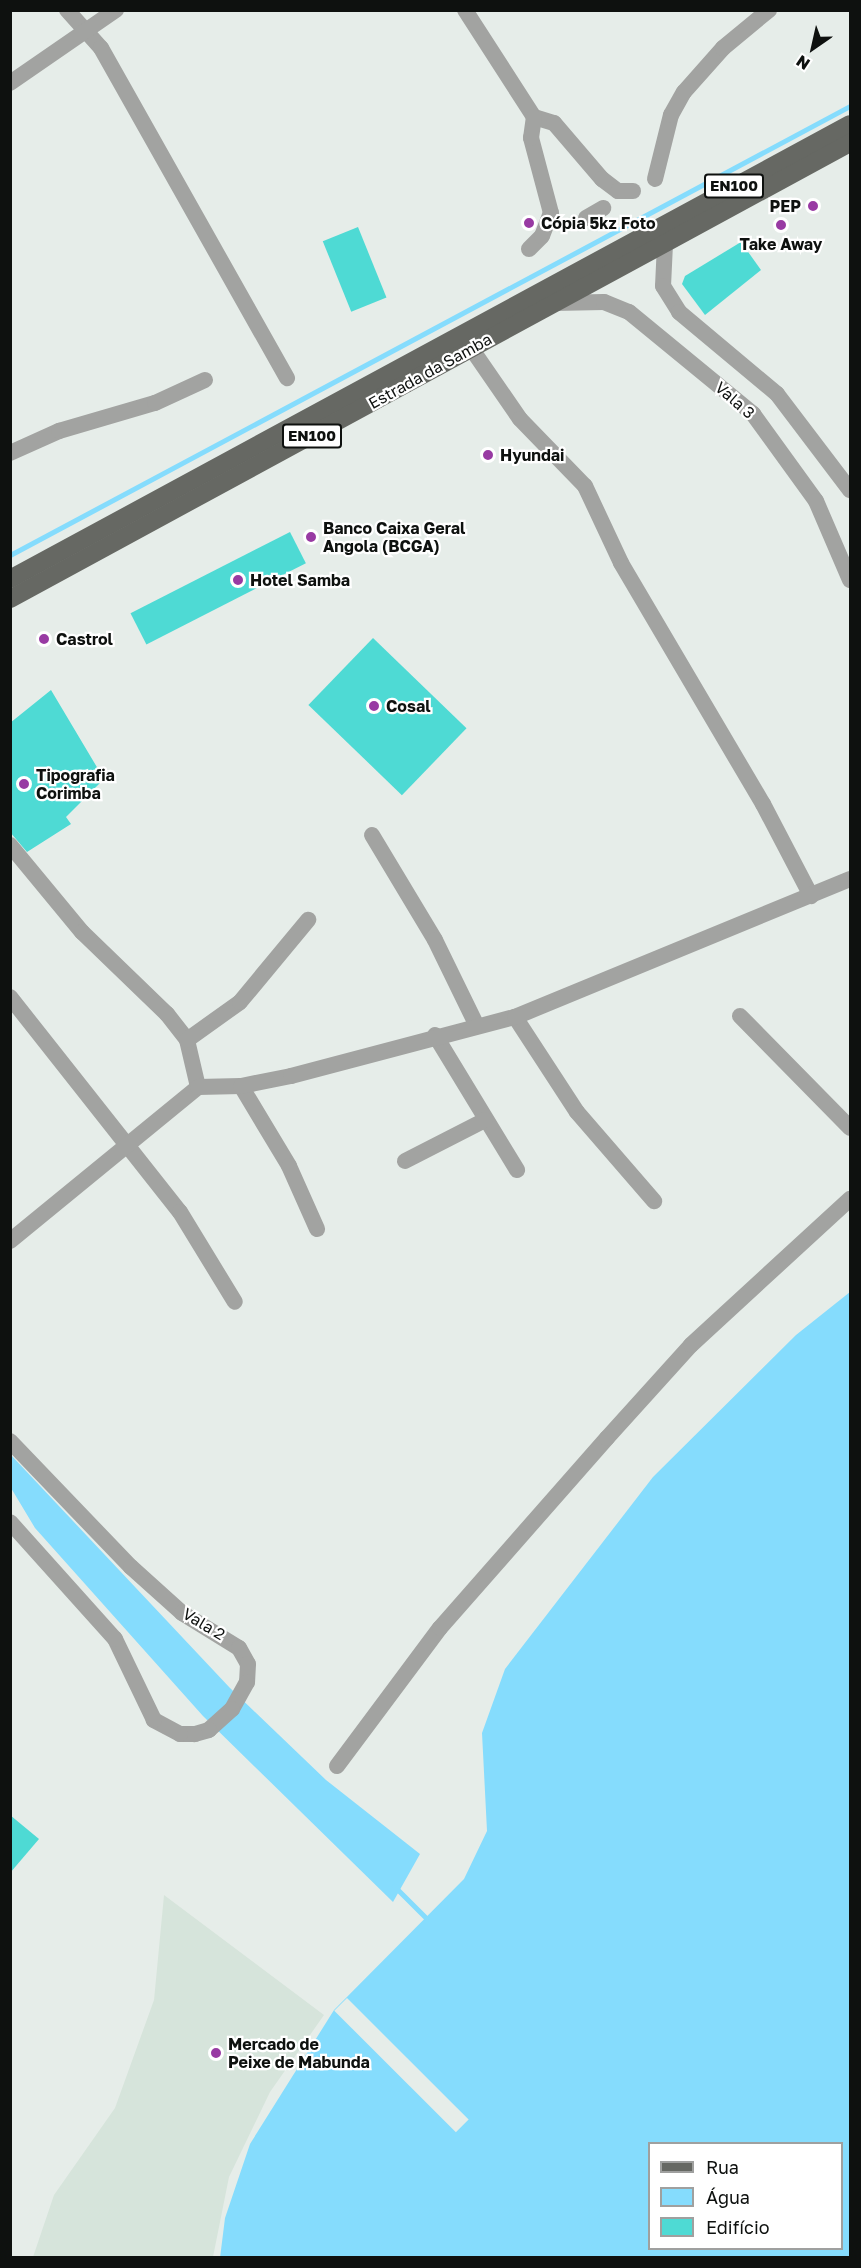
<!DOCTYPE html>
<html>
<head>
<meta charset="utf-8">
<style>
  body { margin:0 }
  #map { position:relative; width:861px; height:2268px; overflow:hidden; background:#e6ede9; font-family:"Golos Text",sans-serif }
  div>[style] { position:absolute }
  .built>* { inset:0; background:#d6e4db }
  .water>* { inset:0; background:#85dcfd }
  .pier>* { inset:0; background:#e6ede9; transform-origin:0 0 }
  .stream>* { height:5px; margin:-2.5px; padding:0 2.5px; transform-origin:2.5px; border-radius:2.5px; background:#85dcfd }
  .building>* { inset:0; background:#4edad4; transform-origin:0 0 }
  .minor>* { height:16px; margin:-8px; padding:0 8px; transform-origin:8px; border-radius:8px; background:#a2a3a1 }
  .primary>* { height:18px; margin:-9px; padding:0 9px; transform-origin:9px; border-radius:9px; background:#666863 }
  .dots>* { width:16px; height:16px; translate:-50% -50%; box-sizing:border-box; border:3px solid #fff; border-radius:50% }
  span { translate:-50% -50%; white-space:nowrap; text-align:center; line-height:1.15; -webkit-text-stroke:4.5px #fff; paint-order:stroke }
  .shield-label span { padding:2px 4px; background:#fff; border:2px solid; border-radius:4px; -webkit-text-stroke-width:0 }
  .shield-label { font-size:15px; color:#0e110f; font-weight:700 }
  .poi-label { font-size:16px; color:#0e110f; font-weight:700 }
  .right { translate:-100% -50%; text-align:right }
  .left { translate:0 -50%; text-align:left }
  .street-label { font-size:16px; color:#0e110f }
  .frame { position:absolute; inset:0; border:12px solid #0e110f; pointer-events:none }
  .legend { position:absolute; left:648px; top:2142px; width:195px; height:108px; box-sizing:border-box; background:#fff; border:2px solid #9fa09f; margin:0; padding:8px 10px; list-style:none; font-size:18px; color:#0e110f }
  .legend li { display:flex; align-items:center; gap:12px; height:30px }
  .legend b { width:30px; border:2px solid #9fa09f }
  .north { position:absolute; left:783px; top:18px; width:60px; height:60px; -webkit-text-stroke:4px #fff; paint-order:stroke; rotate:214deg; font-size:16px; font-weight:700; line-height:24px; text-align:center; color:#0e110f }
  .north::after { content:''; display:block; margin:auto; width:21px; height:27px; background:#0e110f; clip-path:polygon(50% 0,100% 100%,50% 72%,0 100%) }
</style>
</head>
<body>
<div id="map">
  <div class="built">
    <div style="clip-path:polygon(164px 1895px,324px 2015px,270px 2092px,229px 2177px,213px 2257px,33px 2257px,54px 2195px,115px 2108px,154px 2000px)"></div>
  </div>
  <div class="water">
    <div style="clip-path:polygon(evenodd,850px 1292px,850px 2257px,220px 2258px,225px 2218px,250px 2144px,334px 2010px,464px 1879px,487px 1831px,482px 1733px,505px 1669px,653px 1477px,796px 1335px,850px 1292px,650px 2144px,842px 2144px,842px 2248px,650px 2248px,650px 2144px)"></div>
    <div style="clip-path:polygon(10px 1454px,230px 1688px,326px 1780px,420px 1854px,393px 1902px,203px 1716px,35px 1528px,11px 1488px)"></div>
  </div>
  <div class="pier">
    <div style="left:347px;top:1998px;width:172px;height:18px;rotate:45deg"></div>
  </div>
  <div class="stream">
    <div style="left:10px;top:555px;width:952px;rotate:-28.13deg"></div>
    <div style="left:394px;top:1886px;width:45px;rotate:45deg"></div>
  </div>
  <div class="building">
    <div style="left:358px;top:227px;width:76px;height:38px;rotate:68deg"></div>
    <div style="clip-path:polygon(741px 242px,761px 270px,705px 315px,682px 284px,685px 276px)"></div>
    <div style="left:290px;top:532px;width:35px;height:179px;rotate:63deg"></div>
    <div style="left:373px;top:638px;width:130px;height:93px;rotate:44deg"></div>
    <div style="clip-path:polygon(51px 690px,104px 779px,66px 817px,71px 824px,27px 852px,10px 832px,10px 723px)"></div>
    <div style="clip-path:polygon(10px 1815px,39px 1839px,10px 1873px)"></div>
  </div>
  <div class="minor">
    <div style="left:67px;top:10px;width:51px;rotate:48.2deg"></div>
    <div style="left:101px;top:48px;width:379px;rotate:60.6deg"></div>
    <div style="left:465px;top:10px;width:127px;rotate:57.2deg"></div>
    <div style="left:534px;top:117px;width:21px;rotate:17deg"></div>
    <div style="left:554px;top:123px;width:74px;rotate:49.4deg"></div>
    <div style="left:602px;top:179px;width:20px;rotate:37deg"></div>
    <div style="left:618px;top:191px;width:15px"></div>
    <div style="left:10px;top:83px;width:129px;rotate:-34.6deg"></div>
    <div style="left:655px;top:179px;width:66px;rotate:-76deg"></div>
    <div style="left:671px;top:115px;width:26px;rotate:-61deg"></div>
    <div style="left:684px;top:92px;width:59px;rotate:-48.4deg"></div>
    <div style="left:723px;top:48px;width:60px;rotate:-39.6deg"></div>
    <div style="left:586px;top:218px;width:20px;rotate:-30deg"></div>
    <div style="left:665px;top:244px;width:42px;rotate:92.7deg"></div>
    <div style="left:663px;top:286px;width:31px;rotate:58deg"></div>
    <div style="left:679px;top:312px;width:128px;rotate:39.9deg"></div>
    <div style="left:777px;top:394px;width:121px;rotate:52.8deg"></div>
    <div style="left:529px;top:249px;width:18px;rotate:-45deg"></div>
    <div style="left:542px;top:236px;width:25px;rotate:-69deg"></div>
    <div style="left:551px;top:213px;width:78px;rotate:-104.9deg"></div>
    <div style="left:531px;top:138px;width:21px;rotate:-82deg"></div>
    <div style="left:554px;top:303px;width:50px;rotate:-1.1deg"></div>
    <div style="left:604px;top:302px;width:27px;rotate:22deg"></div>
    <div style="left:629px;top:312px;width:161px;rotate:39.4deg"></div>
    <div style="left:753px;top:414px;width:107px;rotate:54.1deg"></div>
    <div style="left:816px;top:501px;width:86px;rotate:66.7deg"></div>
    <div style="left:471px;top:348px;width:86px;rotate:55.4deg"></div>
    <div style="left:520px;top:419px;width:93px;rotate:45.9deg"></div>
    <div style="left:585px;top:486px;width:85px;rotate:64.9deg"></div>
    <div style="left:621px;top:563px;width:280px;rotate:59.5deg"></div>
    <div style="left:763px;top:804px;width:104px;rotate:62.4deg"></div>
    <div style="left:10px;top:453px;width:54px;rotate:-24.2deg"></div>
    <div style="left:59px;top:431px;width:100px;rotate:-16.3deg"></div>
    <div style="left:155px;top:403px;width:55px;rotate:-24.7deg"></div>
    <div style="left:372px;top:835px;width:122px;rotate:59deg"></div>
    <div style="left:435px;top:940px;width:96px;rotate:64deg"></div>
    <div style="left:10px;top:845px;width:113px;rotate:50.4deg"></div>
    <div style="left:82px;top:932px;width:118px;rotate:44deg"></div>
    <div style="left:167px;top:1014px;width:33px;rotate:52deg"></div>
    <div style="left:187px;top:1040px;width:48px;rotate:76.8deg"></div>
    <div style="left:10px;top:997px;width:274px;rotate:51.7deg"></div>
    <div style="left:180px;top:1212px;width:105px;rotate:58.6deg"></div>
    <div style="left:740px;top:1016px;width:157px;rotate:45.5deg"></div>
    <div style="left:515px;top:1017px;width:113px;rotate:56.9deg"></div>
    <div style="left:577px;top:1112px;width:118px;rotate:49.1deg"></div>
    <div style="left:435px;top:1035px;width:158px;rotate:58.7deg"></div>
    <div style="left:187px;top:1040px;width:65px;rotate:-35.6deg"></div>
    <div style="left:240px;top:1002px;width:107px;rotate:-50.3deg"></div>
    <div style="left:241px;top:1086px;width:93px;rotate:59deg"></div>
    <div style="left:289px;top:1166px;width:69px;rotate:66deg"></div>
    <div style="left:405px;top:1161px;width:90px;rotate:-27.1deg"></div>
    <div style="left:10px;top:1241px;width:243px;rotate:-39.3deg"></div>
    <div style="left:198px;top:1087px;width:43px;rotate:-1.3deg"></div>
    <div style="left:241px;top:1086px;width:51px;rotate:-11.3deg"></div>
    <div style="left:291px;top:1076px;width:232px;rotate:-14.8deg"></div>
    <div style="left:515px;top:1017px;width:362px;rotate:-22.4deg"></div>
    <div style="left:10px;top:1441px;width:175px;rotate:46.2deg"></div>
    <div style="left:131px;top:1567px;width:69px;rotate:42deg"></div>
    <div style="left:182px;top:1613px;width:67px;rotate:31.6deg"></div>
    <div style="left:239px;top:1648px;width:18px;rotate:61deg"></div>
    <div style="left:248px;top:1664px;width:18px;rotate:93deg"></div>
    <div style="left:247px;top:1682px;width:31px;rotate:119deg"></div>
    <div style="left:232px;top:1709px;width:31px;rotate:138deg"></div>
    <div style="left:209px;top:1730px;width:15px;rotate:164deg"></div>
    <div style="left:195px;top:1734px;width:15px;rotate:180deg"></div>
    <div style="left:180px;top:1734px;width:30px;rotate:-152deg"></div>
    <div style="left:154px;top:1720px;width:90px;rotate:-115.7deg"></div>
    <div style="left:115px;top:1639px;width:157px;rotate:-131.9deg"></div>
    <div style="left:337px;top:1766px;width:172px;rotate:-53.3deg"></div>
    <div style="left:440px;top:1628px;width:253px;rotate:-48.7deg"></div>
    <div style="left:607px;top:1438px;width:125px;rotate:-47.9deg"></div>
    <div style="left:691px;top:1345px;width:216px;rotate:-42.6deg"></div>
  </div>
  <div class="primary">
    <div style="left:10px;top:579px;width:955px;rotate:-28.44deg"></div>
    <div style="left:10px;top:599px;width:956px;rotate:-28.5deg"></div>
  </div>
  <div class="dots">
    <div style="left:813px;top:206px;background:#983aa3"></div>
    <div style="left:529px;top:223px;background:#983aa3"></div>
    <div style="left:781px;top:225px;background:#983aa3"></div>
    <div style="left:488px;top:455px;background:#983aa3"></div>
    <div style="left:311px;top:537px;background:#983aa3"></div>
    <div style="left:238px;top:580px;background:#983aa3"></div>
    <div style="left:44px;top:639px;background:#983aa3"></div>
    <div style="left:374px;top:706px;background:#983aa3"></div>
    <div style="left:24px;top:784px;background:#983aa3"></div>
    <div style="left:216px;top:2053px;background:#983aa3"></div>
  </div>
  <div class="shield-label">
    <span style="left:734px;top:186px">EN100</span>
    <span style="left:312px;top:436px">EN100</span>
  </div>
  <div class="poi-label">
    <span class="right" style="left:801px;top:206px">PEP</span>
    <span class="left" style="left:541px;top:223px">Cópia 5kz Foto</span>
    <span style="left:781px;top:244px">Take Away</span>
    <span class="left" style="left:500px;top:455px">Hyundai</span>
    <span class="left" style="left:323px;top:537px">Banco Caixa Geral<br>Angola (BCGA)</span>
    <span class="left" style="left:250px;top:580px">Hotel Samba</span>
    <span class="left" style="left:56px;top:639px">Castrol</span>
    <span class="left" style="left:386px;top:706px">Cosal</span>
    <span class="left" style="left:36px;top:784px">Tipografia<br>Corimba</span>
    <span class="left" style="left:228px;top:2053px">Mercado de<br>Peixe de Mabunda</span>
  </div>
  <div class="street-label">
    <span style="left:430px;top:371px;rotate:-29deg">Estrada da Samba</span>
    <span style="left:735px;top:400px;rotate:41deg">Vala 3</span>
    <span style="left:204px;top:1624px;rotate:31deg">Vala 2</span>
  </div>
  <div class="frame"></div>
  <ul class="legend">
  <li><b style="height:8px;background:#666863"></b>Rua</li>
  <li><b style="height:16px;background:#85dcfd"></b>Água</li>
  <li><b style="height:16px;background:#4edad4"></b>Edifício</li>
  </ul>
  <div class="north">N</div>
</div>
</body>
</html>
